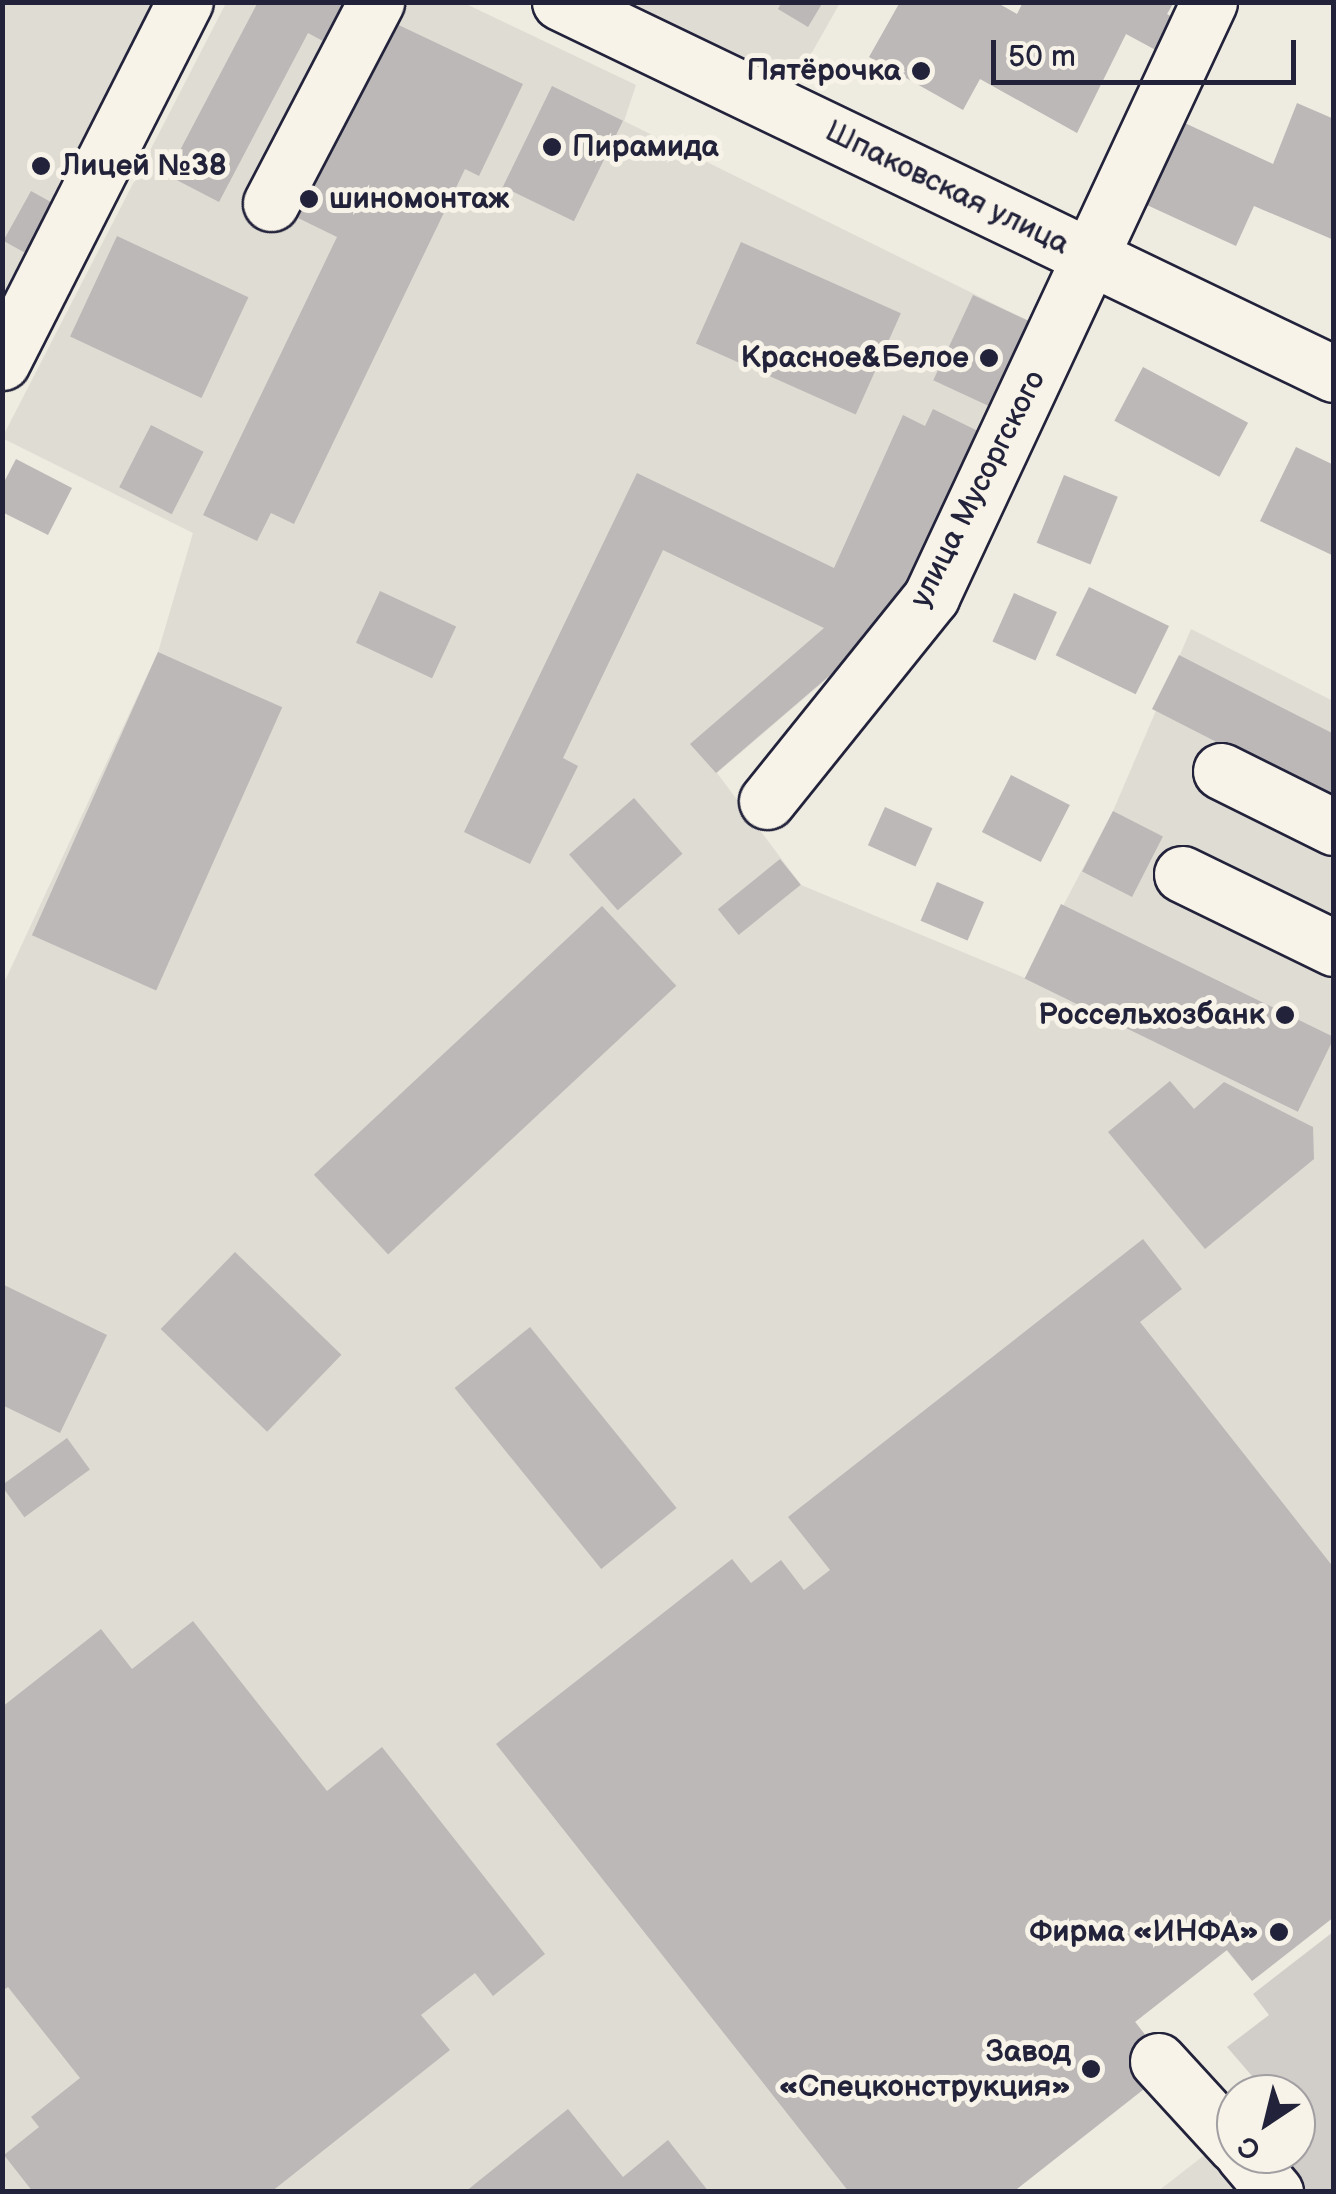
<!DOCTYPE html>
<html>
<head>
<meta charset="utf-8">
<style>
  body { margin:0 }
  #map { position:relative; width:1336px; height:2194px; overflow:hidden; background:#eeebe1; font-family:"Balsamiq Sans",sans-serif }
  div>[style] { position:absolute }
  .built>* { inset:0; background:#dfdcd4 }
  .green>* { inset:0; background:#d1cdc9 }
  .building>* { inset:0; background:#bbb8b7; transform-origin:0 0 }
  .roads { filter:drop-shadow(2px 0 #22223b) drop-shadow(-2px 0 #22223b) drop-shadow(0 2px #22223b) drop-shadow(0 -2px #22223b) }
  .minor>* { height:55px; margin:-27.5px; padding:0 27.5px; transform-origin:27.5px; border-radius:27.5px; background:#f7f3e8 }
  .major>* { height:55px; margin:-27.5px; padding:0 27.5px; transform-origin:27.5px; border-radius:27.5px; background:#f7f3e8 }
  .dots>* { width:28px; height:28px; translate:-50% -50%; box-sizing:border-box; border:5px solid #f7f3e8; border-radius:50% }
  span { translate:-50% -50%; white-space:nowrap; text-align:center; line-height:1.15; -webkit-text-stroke:10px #f7f3e8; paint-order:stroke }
  .poi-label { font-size:30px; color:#22223b; font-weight:700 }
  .right { translate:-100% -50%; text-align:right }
  .left { translate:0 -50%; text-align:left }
  .street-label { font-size:30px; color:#22223b }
  .frame { position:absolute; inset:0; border:5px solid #22223b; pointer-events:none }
  .north { position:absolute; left:1216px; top:2074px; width:100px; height:100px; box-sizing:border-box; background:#f7f3e8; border:2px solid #a29fa3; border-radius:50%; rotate:215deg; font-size:28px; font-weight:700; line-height:40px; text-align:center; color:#22223b }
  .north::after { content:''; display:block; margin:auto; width:35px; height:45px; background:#22223b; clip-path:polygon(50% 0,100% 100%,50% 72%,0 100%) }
  .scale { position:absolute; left:991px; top:40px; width:305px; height:45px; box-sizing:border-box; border:5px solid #22223b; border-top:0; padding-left:12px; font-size:30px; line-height:35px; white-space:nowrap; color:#22223b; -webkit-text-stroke:8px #f7f3e8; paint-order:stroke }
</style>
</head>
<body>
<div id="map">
  <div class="built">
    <div style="clip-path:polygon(3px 3px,157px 3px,3px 329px)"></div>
    <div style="clip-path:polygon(226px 3px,464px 3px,636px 85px,624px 121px,1039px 326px,864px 647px,717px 773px,801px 885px,1025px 978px,1113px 811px,1191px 629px,1333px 701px,1333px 1917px,1252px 1981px,1226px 1950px,1135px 2021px,1150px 2041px,1013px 2191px,3px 2191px,3px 985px,158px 652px,193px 533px,2px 438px)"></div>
    <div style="clip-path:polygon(625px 3px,840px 3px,794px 84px)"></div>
    <div style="clip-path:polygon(1216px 2146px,1254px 2192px,1157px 2192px)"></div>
  </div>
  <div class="green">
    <div style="clip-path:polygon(1333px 1932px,1333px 2191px,1290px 2191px,1256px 2154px,1296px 2154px,1296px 2094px,1236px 2094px,1236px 2132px,1215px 2109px,1252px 2076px,1227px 2047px,1269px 2015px,1253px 1994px)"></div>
  </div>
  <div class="building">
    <div style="clip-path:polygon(258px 2px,355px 2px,336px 48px,308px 33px,219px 202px,167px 175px)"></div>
    <div style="clip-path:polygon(782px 2px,823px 2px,808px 27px,778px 9px)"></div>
    <div style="clip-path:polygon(900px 2px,996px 2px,1017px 14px,1023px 2px,1174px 2px,1167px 14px,1181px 22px,1163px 54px,1126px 34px,1077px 133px,980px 79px,963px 110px,869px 57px)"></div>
    <div style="clip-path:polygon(388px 20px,523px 84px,479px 176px,465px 169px,294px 524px,271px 513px,257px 541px,203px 515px,337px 237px,294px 216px)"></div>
    <div style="left:552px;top:86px;width:79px;height:112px;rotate:26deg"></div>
    <div style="clip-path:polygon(1297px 103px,1334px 119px,1334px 240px,1254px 206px,1236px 246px,1136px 200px,1174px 118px,1273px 164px)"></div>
    <div style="left:31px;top:191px;width:33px;height:57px;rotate:29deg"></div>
    <div style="left:117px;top:236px;width:145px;height:111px;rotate:25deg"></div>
    <div style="left:741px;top:242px;width:175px;height:111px;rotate:24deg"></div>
    <div style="left:973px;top:295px;width:73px;height:94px;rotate:25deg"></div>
    <div style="left:1143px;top:367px;width:119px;height:61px;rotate:28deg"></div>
    <div style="clip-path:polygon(933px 409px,984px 434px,899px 616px,716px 773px,690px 744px,824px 628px,663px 550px,563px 758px,578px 766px,530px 864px,464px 832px,637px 473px,834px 568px,903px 415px,925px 426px)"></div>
    <div style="left:151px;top:425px;width:59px;height:70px;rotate:27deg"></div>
    <div style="clip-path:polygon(1296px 447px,1334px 465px,1334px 556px,1260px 521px)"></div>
    <div style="clip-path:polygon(16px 459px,72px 488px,48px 535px,2px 512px,2px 486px)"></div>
    <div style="left:1064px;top:475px;width:58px;height:73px;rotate:22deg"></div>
    <div style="left:1089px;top:587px;width:89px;height:76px;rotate:26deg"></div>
    <div style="left:380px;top:591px;width:84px;height:57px;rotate:25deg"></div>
    <div style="left:1014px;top:593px;width:47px;height:53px;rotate:24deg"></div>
    <div style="left:158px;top:652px;width:136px;height:310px;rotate:24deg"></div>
    <div style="clip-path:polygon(1179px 655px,1334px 734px,1334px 802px,1152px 709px)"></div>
    <div style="left:1011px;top:775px;width:66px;height:64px;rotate:27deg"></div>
    <div style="left:634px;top:798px;width:74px;height:86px;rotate:49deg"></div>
    <div style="left:885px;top:807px;width:52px;height:42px;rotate:24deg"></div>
    <div style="left:1113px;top:811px;width:56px;height:68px;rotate:27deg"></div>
    <div style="left:780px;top:859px;width:33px;height:80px;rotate:51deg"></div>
    <div style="left:937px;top:882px;width:51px;height:42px;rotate:23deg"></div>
    <div style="left:1061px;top:904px;width:304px;height:83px;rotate:26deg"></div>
    <div style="left:602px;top:906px;width:109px;height:394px;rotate:47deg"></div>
    <div style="clip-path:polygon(1170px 1081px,1194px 1109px,1224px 1082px,1313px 1127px,1314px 1159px,1205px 1249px,1108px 1132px)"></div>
    <div style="clip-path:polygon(1143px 1239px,1182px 1289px,1140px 1322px,1334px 1568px,1334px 1917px,1252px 1981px,1227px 1950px,1135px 2022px,1150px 2041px,1153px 2082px,1013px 2192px,849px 2192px,496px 1744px,732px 1559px,751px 1583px,781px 1560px,804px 1590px,830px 1570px,788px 1517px)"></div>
    <div style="left:235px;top:1252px;width:148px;height:107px;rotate:44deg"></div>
    <div style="clip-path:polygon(2px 1284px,107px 1335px,60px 1433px,2px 1405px)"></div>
    <div style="left:530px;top:1327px;width:233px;height:97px;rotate:51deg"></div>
    <div style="left:67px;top:1438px;width:39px;height:81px;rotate:54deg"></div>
    <div style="clip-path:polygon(193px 1621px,327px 1791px,382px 1747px,545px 1954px,493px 1996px,475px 1973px,421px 2015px,450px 2050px,271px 2192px,33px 2192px,4px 2155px,39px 2127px,31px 2117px,80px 2078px,8px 1987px,2px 1991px,2px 1707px,101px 1629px,132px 1669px)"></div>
    <div style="clip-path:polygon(568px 2109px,623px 2177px,668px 2140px,709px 2192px,465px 2192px)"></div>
  </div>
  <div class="roads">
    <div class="minor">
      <div style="left:271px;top:203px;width:227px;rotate:-62.4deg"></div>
      <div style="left:2px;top:362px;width:404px;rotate:-63.1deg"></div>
      <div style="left:1221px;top:771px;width:126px;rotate:26.4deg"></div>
      <div style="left:767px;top:801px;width:262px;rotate:-51.2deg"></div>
      <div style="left:931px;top:597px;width:657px;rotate:-64.96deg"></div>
      <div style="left:1182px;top:874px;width:169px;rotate:26deg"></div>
      <div style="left:1158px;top:2061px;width:115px;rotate:47.5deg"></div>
      <div style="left:1243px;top:2154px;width:50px;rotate:49.9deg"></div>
    </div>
    <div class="major">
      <div style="left:560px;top:2px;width:859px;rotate:25.67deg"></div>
    </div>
  </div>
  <div class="dots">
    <div style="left:921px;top:71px;background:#22223b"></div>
    <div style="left:552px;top:147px;background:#22223b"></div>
    <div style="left:41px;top:166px;background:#22223b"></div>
    <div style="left:309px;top:199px;background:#22223b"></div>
    <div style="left:989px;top:358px;background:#22223b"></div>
    <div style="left:1285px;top:1015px;background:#22223b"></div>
    <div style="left:1279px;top:1932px;background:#22223b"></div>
    <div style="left:1091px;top:2069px;background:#22223b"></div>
  </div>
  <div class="poi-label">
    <span class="right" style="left:901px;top:71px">Пятёрочка</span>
    <span class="left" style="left:572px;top:147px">Пирамида</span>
    <span class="left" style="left:61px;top:166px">Лицей №38</span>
    <span class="left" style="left:329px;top:199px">шиномонтаж</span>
    <span class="right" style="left:969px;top:358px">Красное&amp;Белое</span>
    <span class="right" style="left:1265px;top:1015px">Россельхозбанк</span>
    <span class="right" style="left:1259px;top:1932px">Фирма «ИНФА»</span>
    <span class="right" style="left:1071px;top:2069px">Завод<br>«Спецконструкция»</span>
  </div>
  <div class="street-label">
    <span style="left:947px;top:188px;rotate:26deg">Шпаковская улица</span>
    <span style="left:978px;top:489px;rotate:-63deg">улица Мусоргского</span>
  </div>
  <div class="frame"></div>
  <div class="north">С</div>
  <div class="scale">50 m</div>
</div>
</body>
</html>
